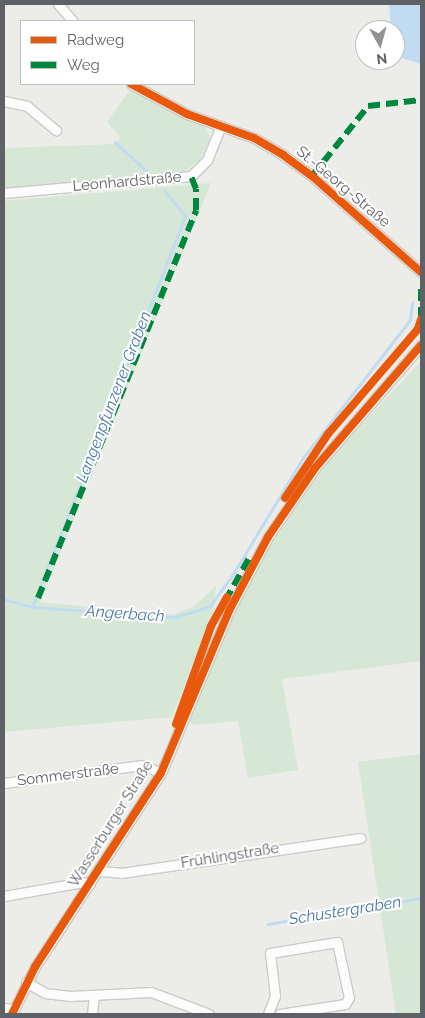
<!DOCTYPE html>
<html>
<head>
<meta charset="utf-8">
<style>
  body { margin:0 }
  #map { position:relative; width:425px; height:1018px; overflow:hidden; background:#ecece8; font-family:Raleway,sans-serif }
  div>[style] { position:absolute }
  .green>* { inset:0; background:#d7e7d5 }
  .water>* { inset:0; background:#c1dcf2 }
  .stream>* { height:2.5px; margin:-1.25px; padding:0 1.25px; transform-origin:1.25px; border-radius:1.25px; background:#c1dcf2 }
  .roads { filter:drop-shadow(1px 0 #cacac9) drop-shadow(-1px 0 #cacac9) drop-shadow(0 1px #cacac9) drop-shadow(0 -1px #cacac9) }
  .minor>* { height:9px; margin:-4.5px; padding:0 4.5px; transform-origin:4.5px; border-radius:4.5px; background:#fcfcfc }
  .quiet>* { height:6px; margin-top:-3px; transform-origin:0; background:repeating-linear-gradient(90deg,#00873e 0 12px,transparent 0 18px) }
  .cycleway>* { height:8px; margin:-4px; padding:0 4px; transform-origin:4px; border-radius:4px; background:#e8590c }
  span { translate:-50% -50%; white-space:nowrap; text-align:center; line-height:1.15; -webkit-text-stroke:4px #fff; paint-order:stroke }
  .street-label { font-size:15px; color:#5e6165 }
  .water-label { font-size:16px; color:#4c77a6; font-style:italic }
  .frame { position:absolute; inset:0; border:5px solid #5e6165; pointer-events:none }
  .legend { position:absolute; left:20px; top:20px; width:175px; height:65px; box-sizing:border-box; background:#fff; border:1px solid #bfc0c1; margin:0; padding:6px 9px; list-style:none; font-size:15px; color:#5e6165 }
  .legend li { display:flex; align-items:center; gap:10px; height:25px }
  .legend b { width:25px; border:1px solid #bfc0c1 }
  .north { position:absolute; left:355px; top:20px; width:50px; height:50px; box-sizing:border-box; background:#fff; border:1px solid #bfc0c1; border-radius:50%; rotate:173deg; font-size:14px; font-weight:700; line-height:20px; text-align:center; color:#5e6165 }
  .north::after { content:''; display:block; margin:auto; width:18px; height:22px; background:#909293; clip-path:polygon(50% 0,100% 100%,50% 72%,0 100%) }
</style>
</head>
<body>
<div id="map">
  <div class="green">
    <div style="clip-path:polygon(131px 88px,153px 103px,205px 127px,210px 137px,202px 158px,185px 171px,166px 176px,4px 189px,4px 148px,115px 144px,121px 138px,107px 122px)"></div>
    <div style="clip-path:polygon(211px 183px,40px 602px,171px 615px,193px 607px,216px 586px,213px 612px,172px 717px,4px 732px,4px 201px)"></div>
    <div style="clip-path:polygon(421px 361px,421px 661px,282px 679px,298px 770px,248px 778px,238px 721px,196px 725px,188px 722px,218px 649px,251px 578px,281px 527px,335px 453px)"></div>
    <div style="clip-path:polygon(421px 754px,421px 1014px,396px 1014px,358px 762px)"></div>
  </div>
  <div class="water">
    <div style="clip-path:polygon(389px 4px,421px 4px,421px 64px,395px 56px,395px 30px,391px 30px)"></div>
  </div>
  <div class="stream">
    <div style="left:115px;top:142px;width:49px;rotate:42.5deg"></div>
    <div style="left:4px;top:599px;width:29px;rotate:16deg"></div>
    <div style="left:32px;top:607px;width:144px;rotate:4deg"></div>
    <div style="left:176px;top:617px;width:36px;rotate:-18deg"></div>
    <div style="left:210px;top:606px;width:37px;rotate:-54deg"></div>
    <div style="left:232px;top:576px;width:138px;rotate:-59deg"></div>
    <div style="left:303px;top:458px;width:175px;rotate:-52.2deg"></div>
    <div style="left:410px;top:320px;width:17px;rotate:-83deg"></div>
    <div style="left:32px;top:607px;width:420px;rotate:-68.6deg"></div>
    <div style="left:185px;top:216px;width:32px;rotate:-129deg"></div>
    <div style="left:268px;top:924px;width:155px;rotate:-9.6deg"></div>
  </div>
  <div class="roads">
    <div class="minor">
      <div style="left:58px;top:4px;width:23px;rotate:49deg"></div>
      <div style="left:131px;top:84px;width:64px;rotate:28.2deg"></div>
      <div style="left:187px;top:114px;width:71px;rotate:19.7deg"></div>
      <div style="left:254px;top:138px;width:34px;rotate:30deg"></div>
      <div style="left:283px;top:155px;width:36px;rotate:36deg"></div>
      <div style="left:312px;top:176px;width:145px;rotate:41.4deg"></div>
      <div style="left:4px;top:101px;width:24px;rotate:12deg"></div>
      <div style="left:27px;top:106px;width:38px;rotate:40deg"></div>
      <div style="left:4px;top:193px;width:188px;rotate:-5.2deg"></div>
      <div style="left:191px;top:176px;width:23px;rotate:-45deg"></div>
      <div style="left:207px;top:160px;width:37px;rotate:-68deg"></div>
      <div style="left:4px;top:783px;width:140px;rotate:-7.4deg"></div>
      <div style="left:143px;top:765px;width:20px;rotate:24deg"></div>
      <div style="left:100px;top:871px;width:21px;rotate:5deg"></div>
      <div style="left:121px;top:873px;width:242px;rotate:-8.3deg"></div>
      <div style="left:4px;top:896px;width:80px;rotate:-10deg"></div>
      <div style="left:83px;top:882px;width:7px;rotate:16deg"></div>
      <div style="left:26px;top:982px;width:22px;rotate:30deg"></div>
      <div style="left:45px;top:993px;width:25px;rotate:7deg"></div>
      <div style="left:70px;top:996px;width:81px;rotate:-2.8deg"></div>
      <div style="left:151px;top:992px;width:62px;rotate:20.8deg"></div>
      <div style="left:4px;top:1008px;width:10px;rotate:6deg"></div>
      <div style="left:12px;top:1014px;width:52px;rotate:-63.9deg"></div>
      <div style="left:35px;top:967px;width:231px;rotate:-57deg"></div>
      <div style="left:161px;top:773px;width:176px;rotate:-67.2deg"></div>
      <div style="left:229px;top:611px;width:84px;rotate:-62.2deg"></div>
      <div style="left:268px;top:537px;width:83px;rotate:-55.7deg"></div>
      <div style="left:315px;top:468px;width:162px;rotate:-49.2deg"></div>
      <div style="left:92px;top:1014px;width:19px;rotate:-84deg"></div>
      <div style="left:268px;top:1014px;width:19px;rotate:-69deg"></div>
      <div style="left:275px;top:996px;width:43px;rotate:-96.6deg"></div>
      <div style="left:270px;top:953px;width:68px;rotate:-9.3deg"></div>
      <div style="left:337px;top:942px;width:57px;rotate:77.9deg"></div>
      <div style="left:349px;top:998px;width:7px;rotate:124deg"></div>
      <div style="left:345px;top:1004px;width:66px;rotate:171.3deg"></div>
    </div>
  </div>
  <div class="quiet">
    <div style="left:312px;top:176px;width:90px;rotate:-51.3deg"></div>
    <div style="left:368px;top:106px;width:53px;rotate:-6.5deg"></div>
    <div style="left:421px;top:289px;width:27px;rotate:90deg"></div>
    <div style="left:38px;top:598px;width:419px;rotate:-67.8deg"></div>
    <div style="left:196px;top:210px;width:21px;rotate:-90deg"></div>
    <div style="left:196px;top:189px;width:14px;rotate:-111deg"></div>
    <div style="left:225px;top:601px;width:49px;rotate:-60.8deg"></div>
  </div>
  <div class="cycleway">
    <div style="left:131px;top:84px;width:64px;rotate:28.2deg"></div>
    <div style="left:187px;top:114px;width:71px;rotate:19.7deg"></div>
    <div style="left:254px;top:138px;width:34px;rotate:30deg"></div>
    <div style="left:283px;top:155px;width:36px;rotate:36deg"></div>
    <div style="left:312px;top:176px;width:145px;rotate:41.4deg"></div>
    <div style="left:285px;top:498px;width:77px;rotate:-56.1deg"></div>
    <div style="left:328px;top:434px;width:138px;rotate:-49.4deg"></div>
    <div style="left:418px;top:329px;width:10px;rotate:-73deg"></div>
    <div style="left:176px;top:724px;width:104px;rotate:-70.3deg"></div>
    <div style="left:211px;top:626px;width:33px;rotate:-61deg"></div>
    <div style="left:12px;top:1014px;width:52px;rotate:-63.9deg"></div>
    <div style="left:35px;top:967px;width:231px;rotate:-57deg"></div>
    <div style="left:161px;top:773px;width:176px;rotate:-67.2deg"></div>
    <div style="left:229px;top:611px;width:84px;rotate:-62.2deg"></div>
    <div style="left:268px;top:537px;width:83px;rotate:-55.7deg"></div>
    <div style="left:315px;top:468px;width:162px;rotate:-49.2deg"></div>
  </div>
  <div class="street-label">
    <span style="left:127px;top:182px;rotate:-5deg">Leonhardstraße</span>
    <span style="left:343px;top:187px;rotate:40deg">St.-Georg-Straße</span>
    <span style="left:68px;top:775px;rotate:-7deg">Sommerstraße</span>
    <span style="left:111px;top:824px;rotate:-58deg">Wasserburger Straße</span>
    <span style="left:230px;top:856px;rotate:-9deg">Frühlingstraße</span>
  </div>
  <div class="water-label">
    <span style="left:114px;top:397px;rotate:-69deg">Langenpfunzener Graben</span>
    <span style="left:125px;top:614px;rotate:4deg">Angerbach</span>
    <span style="left:345px;top:911px;rotate:-9deg">Schustergraben</span>
  </div>
  <div class="frame"></div>
  <ul class="legend">
  <li><b style="height:6px;background:#e8590c"></b>Radweg</li>
  <li><b style="height:6px;background:#00873e"></b>Weg</li>
  </ul>
  <div class="north">N</div>
</div>
</body>
</html>
